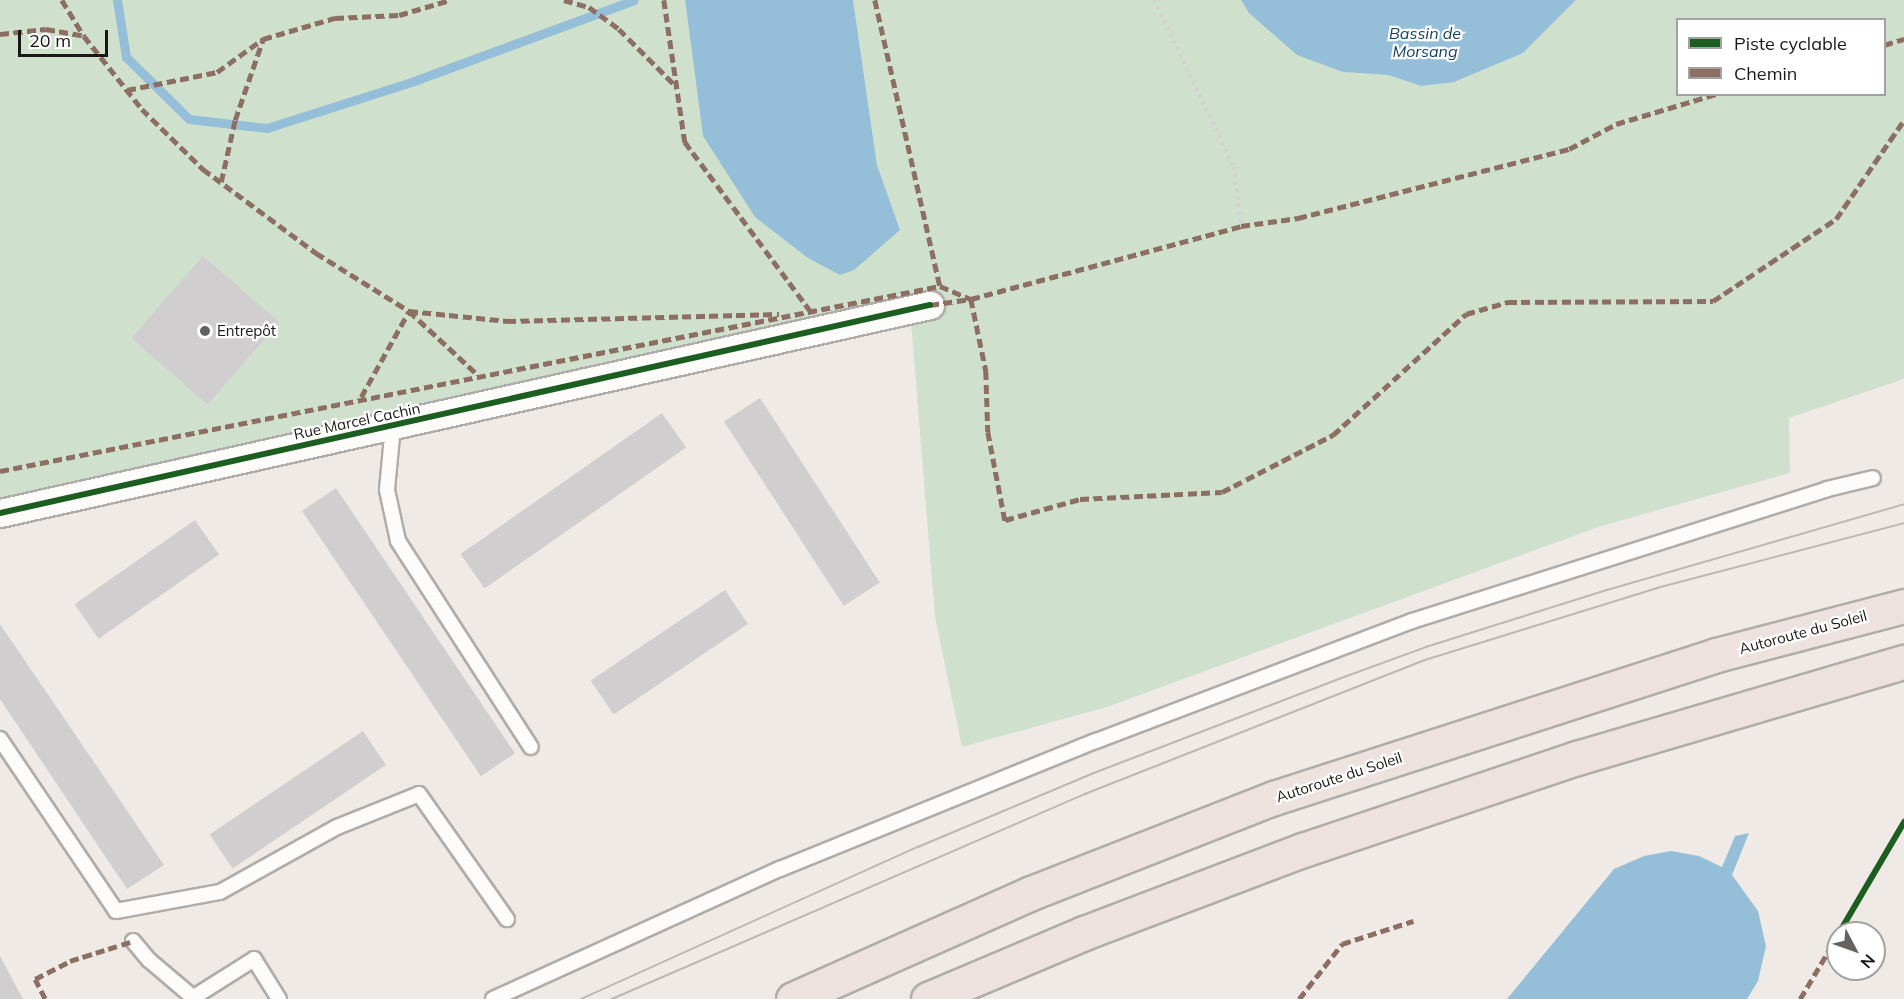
<!DOCTYPE html>
<html>
<head>
<meta charset="utf-8">
<style>
  body { margin:0 }
  #map { position:relative; width:1904px; height:999px; overflow:hidden; background:#efeae6; font-family:Mulish,sans-serif }
  div>[style] { position:absolute }
  .green>* { inset:0; background:#cfe1cc }
  .water>* { inset:0; background:#95bfd9 }
  .stream>* { height:9px; margin:-4.5px; padding:0 4.5px; transform-origin:4.5px; border-radius:4.5px; background:#95bfd9 }
  .building>* { inset:0; background:#d1cecf; transform-origin:0 0 }
  .path>* { height:4px; margin-top:-2px; transform-origin:0; background:repeating-linear-gradient(90deg,#d3d1d0 0 3px,transparent 0 7.5px) }
  .roads { filter:drop-shadow(2px 0 #b0aca9) drop-shadow(-2px 0 #b0aca9) drop-shadow(0 2px #b0aca9) drop-shadow(0 -2px #b0aca9) }
  .lane>* { height:14px; margin:-7px; padding:0 7px; transform-origin:7px; border-radius:7px; background:#fdfcfb }
  .street>* { height:27px; margin:-13.5px; padding:0 13.5px; transform-origin:13.5px; border-radius:13.5px; background:#fdfcfb }
  .highway>* { height:33px; margin:-16.5px; padding:0 16.5px; transform-origin:16.5px; border-radius:16.5px; background:#ede2de }
  .tram>* { height:1.5px; margin:-0.75px; padding:0 0.75px; transform-origin:0.75px; border-radius:0.75px; background:#b9b8b7 }
  .quiet>* { height:4.5px; margin-top:-2.25px; transform-origin:0; background:repeating-linear-gradient(90deg,#8d6e63 0 9px,transparent 0 13.5px) }
  .cycleway>* { height:6px; margin:-3px; padding:0 3px; transform-origin:3px; border-radius:3px; background:#1b5e20 }
  .dots>* { width:16px; height:16px; translate:-50% -50%; box-sizing:border-box; border:3px solid #fff; border-radius:50% }
  span { translate:-50% -50%; white-space:nowrap; text-align:center; line-height:1.15; -webkit-text-stroke:4.5px #fff; paint-order:stroke }
  .poi-label { font-size:15px; color:#1a1715 }
  .left { translate:0 -50%; text-align:left }
  .street-label { font-size:15px; color:#1a1715 }
  .water-label { font-size:16px; color:#10415d; font-style:italic }
  .legend { position:absolute; left:1676px; top:18px; width:210px; height:78px; box-sizing:border-box; background:#fff; border:2px solid #a3a2a1; margin:0; padding:8px 10px; list-style:none; font-size:18px; color:#1a1715 }
  .legend li { display:flex; align-items:center; gap:12px; height:30px }
  .legend b { width:30px; border:2px solid #a3a2a1 }
  .north { position:absolute; left:1826px; top:921px; width:60px; height:60px; box-sizing:border-box; background:#fff; border:2px solid #a3a2a1; border-radius:50%; rotate:131deg; font-size:16px; font-weight:700; line-height:24px; text-align:center; color:#1a1715 }
  .north::after { content:''; display:block; margin:auto; width:21px; height:27px; background:#65615e; clip-path:polygon(50% 0,100% 100%,50% 72%,0 100%) }
  .scale { position:absolute; left:18px; top:30px; width:90px; height:27px; box-sizing:border-box; border:3px solid #1a1715; border-top:0; padding-left:8px; font-size:18px; line-height:21px; white-space:nowrap; color:#1a1715; -webkit-text-stroke:4px #fff; paint-order:stroke }
</style>
</head>
<body>
<div id="map">
  <div class="green">
    <div style="clip-path:polygon(evenodd,0 0,685px 0,703px 136px,900px 230px,877px 165px,853px 0,1241px 0,1249px 13px,1343px 72px,1388px 75px,1421px 86px,1523px 53px,1576px 0,1904px 0,1904px 379px,1789px 418px,1790px 473px,1601px 526px,1107px 707px,962px 747px,935px 617px,910px 309px,0 513px,0 0,1678px 20px,1884px 20px,1884px 94px,1678px 94px,1678px 20px)"></div>
  </div>
  <div class="water">
    <div style="clip-path:polygon(685px 0,853px 0,877px 165px,900px 230px,854px 270px,840px 275px,808px 258px,755px 217px,703px 136px)"></div>
    <div style="clip-path:polygon(1241px 0,1576px 0,1523px 53px,1454px 82px,1421px 86px,1388px 75px,1343px 72px,1297px 55px,1249px 13px)"></div>
    <div style="clip-path:polygon(1749px 833px,1732px 875px,1758px 911px,1766px 946px,1758px 981px,1747px 999px,1507px 999px,1614px 869px,1644px 856px,1671px 851px,1699px 856px,1722px 867px,1735px 836px)"></div>
  </div>
  <div class="stream">
    <div style="left:117px;top:0;width:58px;rotate:81deg"></div>
    <div style="left:126px;top:57px;width:88px;rotate:44.5deg"></div>
    <div style="left:189px;top:119px;width:79px;rotate:6.6deg"></div>
    <div style="left:267px;top:128px;width:154px;rotate:-17.7deg"></div>
    <div style="left:414px;top:81px;width:234px;rotate:-20.2deg"></div>
  </div>
  <div class="building">
    <div style="left:203px;top:256px;width:101px;height:109px;rotate:41deg"></div>
    <div style="left:760px;top:398px;width:220px;height:43px;rotate:57deg"></div>
    <div style="left:662px;top:413px;width:42px;height:246px;rotate:55deg"></div>
    <div style="left:336px;top:488px;width:320px;height:41px;rotate:56deg"></div>
    <div style="left:195px;top:520px;width:42px;height:147px;rotate:55deg"></div>
    <div style="left:725px;top:590px;width:41px;height:162px;rotate:56deg"></div>
    <div style="clip-path:polygon(0 624px,164px 865px,127px 889px,0 699px)"></div>
    <div style="left:363px;top:731px;width:41px;height:185px;rotate:56deg"></div>
    <div style="clip-path:polygon(0 956px,23px 999px,0 999px)"></div>
  </div>
  <div class="path">
    <div style="left:1154px;top:0;width:185px;rotate:64.4deg"></div>
    <div style="left:1234px;top:167px;width:59px;rotate:83.2deg"></div>
  </div>
  <div class="roads">
    <div class="lane">
      <div style="left:393px;top:426px;width:64px;rotate:95.4deg"></div>
      <div style="left:387px;top:490px;width:52px;rotate:77.8deg"></div>
      <div style="left:398px;top:541px;width:245px;rotate:57.2deg"></div>
      <div style="left:0;top:739px;width:207px;rotate:56deg"></div>
      <div style="left:116px;top:911px;width:106px;rotate:-10.4deg"></div>
      <div style="left:220px;top:892px;width:134px;rotate:-29.1deg"></div>
      <div style="left:337px;top:827px;width:88px;rotate:-21.9deg"></div>
      <div style="left:419px;top:794px;width:153px;rotate:54.9deg"></div>
      <div style="left:133px;top:941px;width:25px;rotate:50deg"></div>
      <div style="left:149px;top:960px;width:60px;rotate:40.3deg"></div>
      <div style="left:194px;top:997px;width:71px;rotate:-32.3deg"></div>
      <div style="left:254px;top:959px;width:47px;rotate:58deg"></div>
      <div style="left:493px;top:999px;width:315px;rotate:-24.4deg"></div>
      <div style="left:780px;top:869px;width:341px;rotate:-22.1deg"></div>
      <div style="left:1096px;top:741px;width:338px;rotate:-20.8deg"></div>
      <div style="left:1412px;top:621px;width:435px;rotate:-17.6deg"></div>
      <div style="left:1827px;top:489px;width:47px;rotate:-13.4deg"></div>
    </div>
    <div class="street">
      <div style="left:0;top:513px;width:953px;rotate:-12.61deg"></div>
    </div>
    <div class="highway">
      <div style="left:793px;top:999px;width:261px;rotate:-24deg"></div>
      <div style="left:1031px;top:893px;width:261px;rotate:-21.4deg"></div>
      <div style="left:1274px;top:798px;width:465px;rotate:-17.9deg"></div>
      <div style="left:1716px;top:655px;width:194px;rotate:-14.6deg"></div>
      <div style="left:928px;top:999px;width:169px;rotate:-22.9deg"></div>
      <div style="left:1084px;top:933px;width:234px;rotate:-20.8deg"></div>
      <div style="left:1303px;top:850px;width:289px;rotate:-18.6deg"></div>
      <div style="left:1577px;top:758px;width:341px;rotate:-16.4deg"></div>
    </div>
  </div>
  <div class="tram">
    <div style="left:581px;top:999px;width:370px;rotate:-24.3deg"></div>
    <div style="left:918px;top:847px;width:191px;rotate:-22.8deg"></div>
    <div style="left:1094px;top:773px;width:259px;rotate:-21deg"></div>
    <div style="left:1336px;top:680px;width:96px;rotate:-20.1deg"></div>
    <div style="left:1426px;top:647px;width:190px;rotate:-17.5deg"></div>
    <div style="left:1607px;top:590px;width:309px;rotate:-16.1deg"></div>
    <div style="left:612px;top:999px;width:516px;rotate:-23.43deg"></div>
    <div style="left:1085px;top:794px;width:365px;rotate:-21.5deg"></div>
    <div style="left:1425px;top:660px;width:243px;rotate:-17.2deg"></div>
    <div style="left:1657px;top:588px;width:255px;rotate:-14.7deg"></div>
  </div>
  <div class="quiet">
    <div style="left:62px;top:0;width:42px;rotate:58.6deg"></div>
    <div style="left:564px;top:0;width:26px;rotate:16deg"></div>
    <div style="left:589px;top:7px;width:37px;rotate:36deg"></div>
    <div style="left:619px;top:29px;width:82px;rotate:45deg"></div>
    <div style="left:664px;top:0;width:144px;rotate:81.6deg"></div>
    <div style="left:685px;top:142px;width:213px;rotate:53.4deg"></div>
    <div style="left:875px;top:0;width:293px;rotate:77.2deg"></div>
    <div style="left:0;top:34px;width:46px;rotate:-6.2deg"></div>
    <div style="left:46px;top:29px;width:39px;rotate:10deg"></div>
    <div style="left:84px;top:36px;width:93px;rotate:51.5deg"></div>
    <div style="left:142px;top:109px;width:86px;rotate:44.5deg"></div>
    <div style="left:203px;top:169px;width:141px;rotate:36.6deg"></div>
    <div style="left:316px;top:253px;width:110px;rotate:31.9deg"></div>
    <div style="left:409px;top:311px;width:94px;rotate:42.8deg"></div>
    <div style="left:1884px;top:45px;width:21px;rotate:-17deg"></div>
    <div style="left:127px;top:90px;width:92px;rotate:-11.3deg"></div>
    <div style="left:217px;top:72px;width:57px;rotate:-35.7deg"></div>
    <div style="left:263px;top:39px;width:75px;rotate:-16.3deg"></div>
    <div style="left:335px;top:18px;width:64px;rotate:-2.7deg"></div>
    <div style="left:399px;top:15px;width:53px;rotate:-16.4deg"></div>
    <div style="left:221px;top:182px;width:64px;rotate:-77.3deg"></div>
    <div style="left:235px;top:120px;width:86px;rotate:-70.9deg"></div>
    <div style="left:930px;top:305px;width:41px;rotate:-8.3deg"></div>
    <div style="left:971px;top:299px;width:74px;rotate:78.2deg"></div>
    <div style="left:986px;top:371px;width:61px;rotate:88.1deg"></div>
    <div style="left:988px;top:432px;width:90px;rotate:79.1deg"></div>
    <div style="left:1005px;top:520px;width:78px;rotate:-15.6deg"></div>
    <div style="left:1080px;top:499px;width:142px;rotate:-2.8deg"></div>
    <div style="left:1222px;top:492px;width:125px;rotate:-27.2deg"></div>
    <div style="left:1333px;top:435px;width:180px;rotate:-42.3deg"></div>
    <div style="left:1466px;top:314px;width:44px;rotate:-15.9deg"></div>
    <div style="left:1508px;top:302px;width:205px;rotate:-0.3deg"></div>
    <div style="left:1713px;top:301px;width:148px;rotate:-33.7deg"></div>
    <div style="left:1836px;top:219px;width:120px;rotate:-55.5deg"></div>
    <div style="left:361px;top:397px;width:98px;rotate:-60.8deg"></div>
    <div style="left:409px;top:311px;width:99px;rotate:5.8deg"></div>
    <div style="left:507px;top:321px;width:272px;rotate:-1.5deg"></div>
    <div style="left:0;top:471px;width:958px;rotate:-11.13deg"></div>
    <div style="left:940px;top:286px;width:34px;rotate:23deg"></div>
    <div style="left:971px;top:299px;width:280px;rotate:-15.1deg"></div>
    <div style="left:1241px;top:226px;width:58px;rotate:-8deg"></div>
    <div style="left:1298px;top:218px;width:280px;rotate:-14.3deg"></div>
    <div style="left:1569px;top:149px;width:53px;rotate:-28deg"></div>
    <div style="left:1616px;top:124px;width:104px;rotate:-16.7deg"></div>
    <div style="left:45px;top:999px;width:22px;rotate:-117deg"></div>
    <div style="left:35px;top:979px;width:39px;rotate:-27deg"></div>
    <div style="left:70px;top:961px;width:66px;rotate:-17.6deg"></div>
    <div style="left:1299px;top:999px;width:70px;rotate:-52deg"></div>
    <div style="left:1342px;top:944px;width:75px;rotate:-17.9deg"></div>
    <div style="left:1800px;top:999px;width:74px;rotate:-59.3deg"></div>
  </div>
  <div class="cycleway">
    <div style="left:0;top:513px;width:953px;rotate:-12.61deg"></div>
    <div style="left:1839px;top:933px;width:129px;rotate:-59.6deg"></div>
  </div>
  <div class="dots">
    <div style="left:205px;top:331px;background:#65615e"></div>
  </div>
  <div class="poi-label">
    <span class="left" style="left:217px;top:331px">Entrepôt</span>
  </div>
  <div class="street-label">
    <span style="left:357px;top:421px;rotate:-12deg">Rue Marcel Cachin</span>
    <span style="left:1803px;top:632px;rotate:-15deg">Autoroute du Soleil</span>
    <span style="left:1339px;top:777px;rotate:-18deg">Autoroute du Soleil</span>
  </div>
  <div class="water-label">
    <span style="left:1425px;top:42px">Bassin de<br>Morsang</span>
  </div>
  <ul class="legend">
  <li><b style="height:8px;background:#1b5e20"></b>Piste cyclable</li>
  <li><b style="height:8px;background:#8d6e63"></b>Chemin</li>
  </ul>
  <div class="north">N</div>
  <div class="scale">20 m</div>
</div>
</body>
</html>
